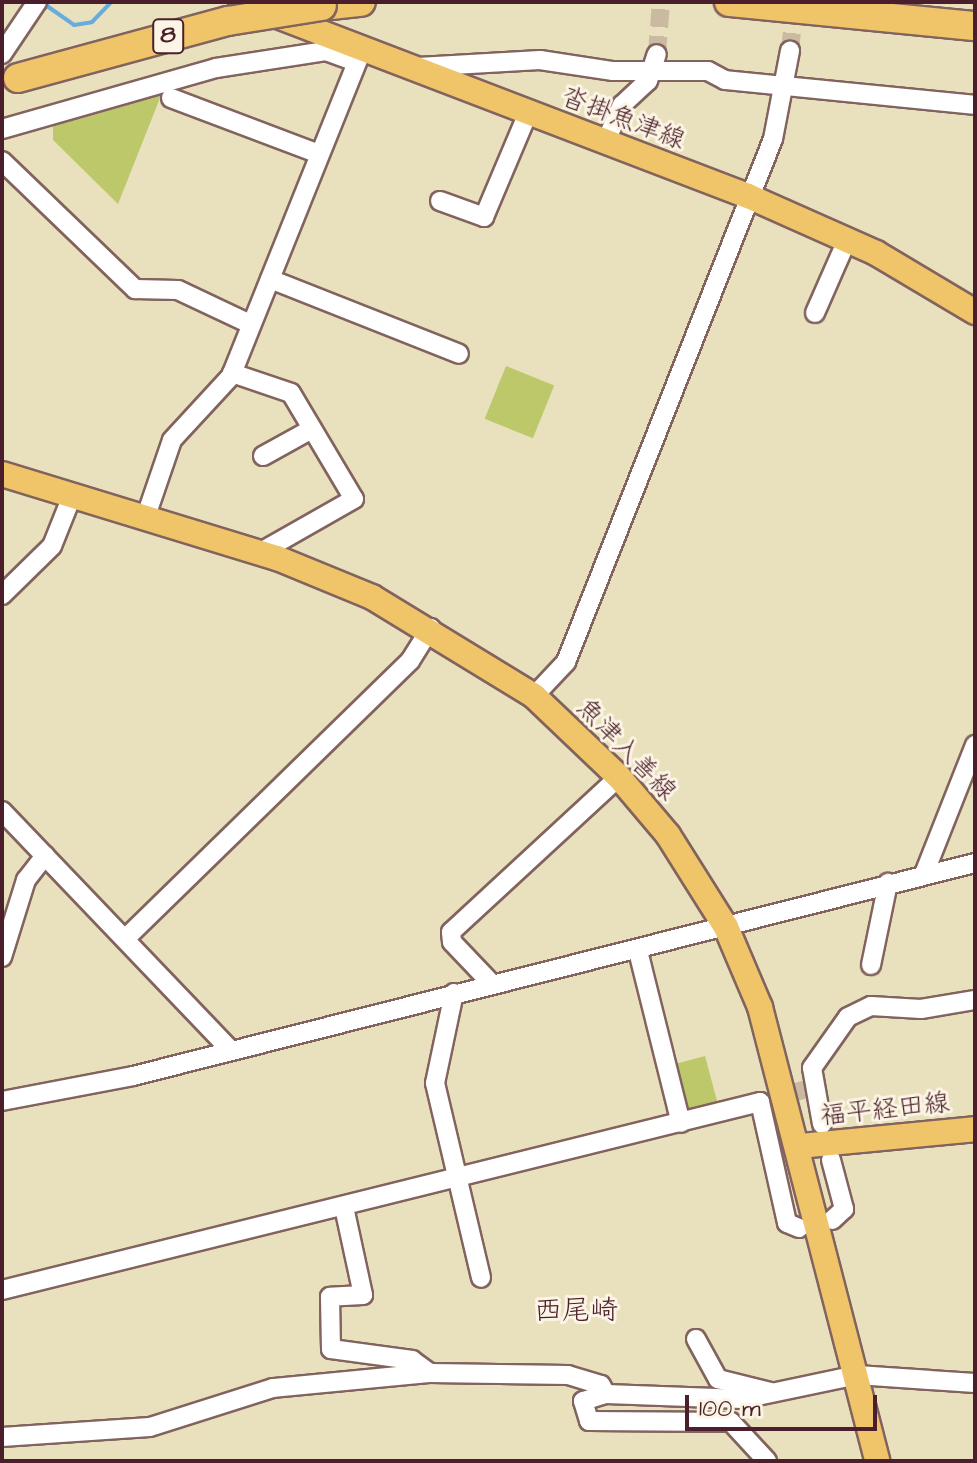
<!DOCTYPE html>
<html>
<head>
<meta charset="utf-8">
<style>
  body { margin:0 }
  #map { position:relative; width:977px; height:1463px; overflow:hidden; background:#e9e1be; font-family:"Architects Daughter","Klee One",sans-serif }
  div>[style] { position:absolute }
  .green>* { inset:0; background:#bcc869; transform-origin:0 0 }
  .stream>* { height:4px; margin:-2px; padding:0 2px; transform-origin:2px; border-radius:2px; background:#66addd }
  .minor-tunnel>* { height:18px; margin-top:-9px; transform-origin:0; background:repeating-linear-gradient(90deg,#c9baa1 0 18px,transparent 0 27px) }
  .roads { filter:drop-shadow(2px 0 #82635e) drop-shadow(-2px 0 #82635e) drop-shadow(0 2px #82635e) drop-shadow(0 -2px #82635e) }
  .minor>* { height:18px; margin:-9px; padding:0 9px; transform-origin:9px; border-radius:9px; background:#fff }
  .major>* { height:24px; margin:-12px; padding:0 12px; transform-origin:12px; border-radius:12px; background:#f0c469 }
  .highway>* { height:28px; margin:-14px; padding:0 14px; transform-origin:14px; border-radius:14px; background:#f0c469 }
  .bridges { filter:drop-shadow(2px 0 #82635e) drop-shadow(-2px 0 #82635e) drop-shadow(0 2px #82635e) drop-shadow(0 -2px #82635e) }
  .highway-bridge>* { height:28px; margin:-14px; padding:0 14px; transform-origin:14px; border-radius:14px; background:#f0c469 }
  span { translate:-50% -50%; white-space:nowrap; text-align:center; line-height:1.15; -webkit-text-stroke:6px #fcf5e5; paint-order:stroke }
  .shield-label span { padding:2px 6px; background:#fcf5e5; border:2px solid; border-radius:6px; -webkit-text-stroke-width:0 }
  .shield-label { font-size:24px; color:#4a1f2b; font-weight:700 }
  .street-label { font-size:26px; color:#4a1f2b }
  .neighbourhood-label { font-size:28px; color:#4a1f2b }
  .frame { position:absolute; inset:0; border:4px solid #4a1f2b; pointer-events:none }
  .scale { position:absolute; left:685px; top:1395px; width:192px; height:36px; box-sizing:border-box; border:4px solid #4a1f2b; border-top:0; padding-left:10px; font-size:24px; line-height:28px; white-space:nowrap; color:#4a1f2b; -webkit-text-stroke:6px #fcf5e5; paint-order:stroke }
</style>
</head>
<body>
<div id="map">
  <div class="green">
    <div style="clip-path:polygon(162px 93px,118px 204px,53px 140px,53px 124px)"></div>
    <div style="left:506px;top:366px;width:52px;height:57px;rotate:22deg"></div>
    <div style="left:705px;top:1056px;width:53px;height:35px;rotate:75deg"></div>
  </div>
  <div class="stream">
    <div style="left:36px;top:16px;width:15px;rotate:-42deg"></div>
    <div style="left:47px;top:6px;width:33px;rotate:35deg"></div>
    <div style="left:74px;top:25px;width:18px;rotate:-9deg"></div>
    <div style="left:92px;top:22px;width:28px;rotate:-46deg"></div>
  </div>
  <div class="minor-tunnel">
    <div style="left:790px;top:51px;width:49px;rotate:-84.2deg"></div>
    <div style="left:657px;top:54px;width:52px;rotate:-85.6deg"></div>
    <div style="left:770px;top:1099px;width:46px;rotate:-15.3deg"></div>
  </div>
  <div class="roads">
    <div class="minor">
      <div style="left:2px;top:54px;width:63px;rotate:-56.1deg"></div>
      <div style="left:418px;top:67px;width:122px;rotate:-3.3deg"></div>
      <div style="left:540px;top:60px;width:74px;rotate:8.6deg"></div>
      <div style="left:613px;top:71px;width:95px"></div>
      <div style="left:708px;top:71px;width:19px;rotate:28deg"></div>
      <div style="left:725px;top:80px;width:251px;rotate:5.7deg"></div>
      <div style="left:171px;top:98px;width:158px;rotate:20.7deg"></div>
      <div style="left:2px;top:129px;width:223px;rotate:-15.9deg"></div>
      <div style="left:216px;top:68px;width:111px;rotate:-8.8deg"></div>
      <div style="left:326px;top:51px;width:32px;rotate:20deg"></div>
      <div style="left:605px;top:143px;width:42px;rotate:-65.9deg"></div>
      <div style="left:622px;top:105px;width:35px;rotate:-43deg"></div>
      <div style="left:648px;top:81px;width:28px;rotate:-72deg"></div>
      <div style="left:2px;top:161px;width:185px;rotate:43.9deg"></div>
      <div style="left:135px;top:289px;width:43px;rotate:1.3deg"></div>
      <div style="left:178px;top:290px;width:80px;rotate:25.3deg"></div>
      <div style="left:440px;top:201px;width:47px;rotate:20deg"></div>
      <div style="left:484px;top:217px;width:113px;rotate:-67.1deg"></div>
      <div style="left:270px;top:279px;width:203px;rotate:21.6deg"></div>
      <div style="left:815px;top:313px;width:80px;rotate:-66.3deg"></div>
      <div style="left:232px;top:373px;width:62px;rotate:18.7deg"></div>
      <div style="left:291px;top:393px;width:123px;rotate:59.3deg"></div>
      <div style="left:354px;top:499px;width:109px;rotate:150.4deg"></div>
      <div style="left:263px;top:456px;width:56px;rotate:-28.9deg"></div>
      <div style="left:145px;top:519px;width:83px;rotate:-71.1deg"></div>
      <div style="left:172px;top:440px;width:87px;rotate:-47.3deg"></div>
      <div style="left:231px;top:376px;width:354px;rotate:-68.1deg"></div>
      <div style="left:2px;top:595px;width:70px;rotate:-44.4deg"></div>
      <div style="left:52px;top:546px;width:54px;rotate:-68.2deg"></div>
      <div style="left:534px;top:696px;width:47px;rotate:-46.7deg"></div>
      <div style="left:566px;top:662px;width:562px;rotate:-68.41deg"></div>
      <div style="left:773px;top:139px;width:90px;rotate:-79.1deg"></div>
      <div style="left:2px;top:811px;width:330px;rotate:46.3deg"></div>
      <div style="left:924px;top:874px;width:139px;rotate:-68.4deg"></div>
      <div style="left:125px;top:939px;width:398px;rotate:-44.3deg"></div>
      <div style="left:410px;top:661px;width:39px;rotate:-58deg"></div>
      <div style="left:638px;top:951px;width:177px;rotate:76deg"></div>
      <div style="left:2px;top:957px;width:81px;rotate:-72.7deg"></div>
      <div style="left:26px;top:880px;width:31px;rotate:-52deg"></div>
      <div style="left:871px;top:965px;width:84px;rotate:-78.3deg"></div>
      <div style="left:492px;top:984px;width:58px;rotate:-133.6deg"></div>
      <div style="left:452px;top:942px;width:10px;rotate:-96deg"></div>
      <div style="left:451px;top:932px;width:229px;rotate:-42.7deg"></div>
      <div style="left:454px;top:993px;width:92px;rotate:101.9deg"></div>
      <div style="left:435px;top:1083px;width:200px;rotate:76.7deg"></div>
      <div style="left:2px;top:1101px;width:133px;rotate:-10.8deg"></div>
      <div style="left:133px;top:1076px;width:869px;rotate:-14.2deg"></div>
      <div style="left:822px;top:1124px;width:57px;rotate:-100.1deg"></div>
      <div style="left:812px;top:1068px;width:62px;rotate:-54.8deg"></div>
      <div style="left:848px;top:1017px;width:25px;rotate:-26deg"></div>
      <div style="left:871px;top:1006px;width:50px;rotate:3.4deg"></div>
      <div style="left:921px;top:1009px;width:55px;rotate:-9.5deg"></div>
      <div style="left:831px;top:1160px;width:51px;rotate:75.1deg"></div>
      <div style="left:844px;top:1209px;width:16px;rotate:137deg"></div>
      <div style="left:344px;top:1207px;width:90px;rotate:77.8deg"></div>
      <div style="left:363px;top:1295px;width:33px;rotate:177deg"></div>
      <div style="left:330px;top:1297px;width:52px;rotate:88.9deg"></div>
      <div style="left:331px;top:1349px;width:82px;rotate:7.7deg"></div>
      <div style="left:412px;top:1360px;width:22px;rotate:36deg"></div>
      <div style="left:430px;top:1373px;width:138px;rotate:0.8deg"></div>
      <div style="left:568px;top:1375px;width:34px;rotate:17deg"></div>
      <div style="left:601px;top:1385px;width:10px;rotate:61deg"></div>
      <div style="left:606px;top:1394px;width:137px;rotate:2.1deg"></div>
      <div style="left:743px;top:1399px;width:116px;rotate:-11.9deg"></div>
      <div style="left:857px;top:1375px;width:118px;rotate:3.9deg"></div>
      <div style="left:2px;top:1290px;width:781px;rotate:-13.93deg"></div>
      <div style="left:760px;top:1102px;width:124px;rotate:77.4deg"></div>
      <div style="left:787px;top:1223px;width:13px;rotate:23deg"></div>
      <div style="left:696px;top:1339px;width:46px;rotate:61.2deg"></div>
      <div style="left:718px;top:1379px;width:54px;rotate:14deg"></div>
      <div style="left:606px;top:1394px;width:24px;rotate:163deg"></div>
      <div style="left:583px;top:1401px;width:21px;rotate:73deg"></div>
      <div style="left:589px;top:1421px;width:142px;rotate:0.4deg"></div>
      <div style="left:731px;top:1422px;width:53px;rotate:47.3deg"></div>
      <div style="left:2px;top:1437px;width:148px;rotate:-3.9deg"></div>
      <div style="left:150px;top:1427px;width:129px;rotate:-17.6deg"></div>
      <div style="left:273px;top:1388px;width:158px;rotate:-5.5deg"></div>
    </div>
    <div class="major">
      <div style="left:241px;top:2px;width:543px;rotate:20.94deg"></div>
      <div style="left:748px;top:196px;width:140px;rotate:24deg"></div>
      <div style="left:876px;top:253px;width:115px;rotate:30.8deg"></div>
      <div style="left:2px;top:474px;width:288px;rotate:17deg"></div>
      <div style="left:277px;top:558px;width:103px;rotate:22.3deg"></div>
      <div style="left:372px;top:597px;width:190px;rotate:31.4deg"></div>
      <div style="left:534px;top:696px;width:117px;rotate:43.6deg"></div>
      <div style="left:619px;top:777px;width:76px;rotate:49.8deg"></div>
      <div style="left:668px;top:835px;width:109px;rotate:57.8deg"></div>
      <div style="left:726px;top:927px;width:87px;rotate:67deg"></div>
      <div style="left:760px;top:1007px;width:469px;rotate:75.5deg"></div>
      <div style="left:800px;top:1146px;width:176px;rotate:-5.5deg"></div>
    </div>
    <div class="highway">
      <div style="left:729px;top:2px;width:247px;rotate:5.6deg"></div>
      <div style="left:322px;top:6px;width:39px;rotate:-6deg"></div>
    </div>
  </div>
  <div class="bridges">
    <div class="highway-bridge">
      <div style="left:18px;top:78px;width:218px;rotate:-15.2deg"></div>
      <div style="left:228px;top:21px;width:95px;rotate:-9.1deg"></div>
    </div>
  </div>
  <div class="shield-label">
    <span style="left:168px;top:36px">8</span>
  </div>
  <div class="street-label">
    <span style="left:623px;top:119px;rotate:21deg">沓掛魚津線</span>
    <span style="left:626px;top:750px;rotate:46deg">魚津入善線</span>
    <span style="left:885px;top:1110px;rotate:-6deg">福平経田線</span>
  </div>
  <div class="neighbourhood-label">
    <span style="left:576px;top:1311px">西尾崎</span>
  </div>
  <div class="frame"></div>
  <div class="scale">100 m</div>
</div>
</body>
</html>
